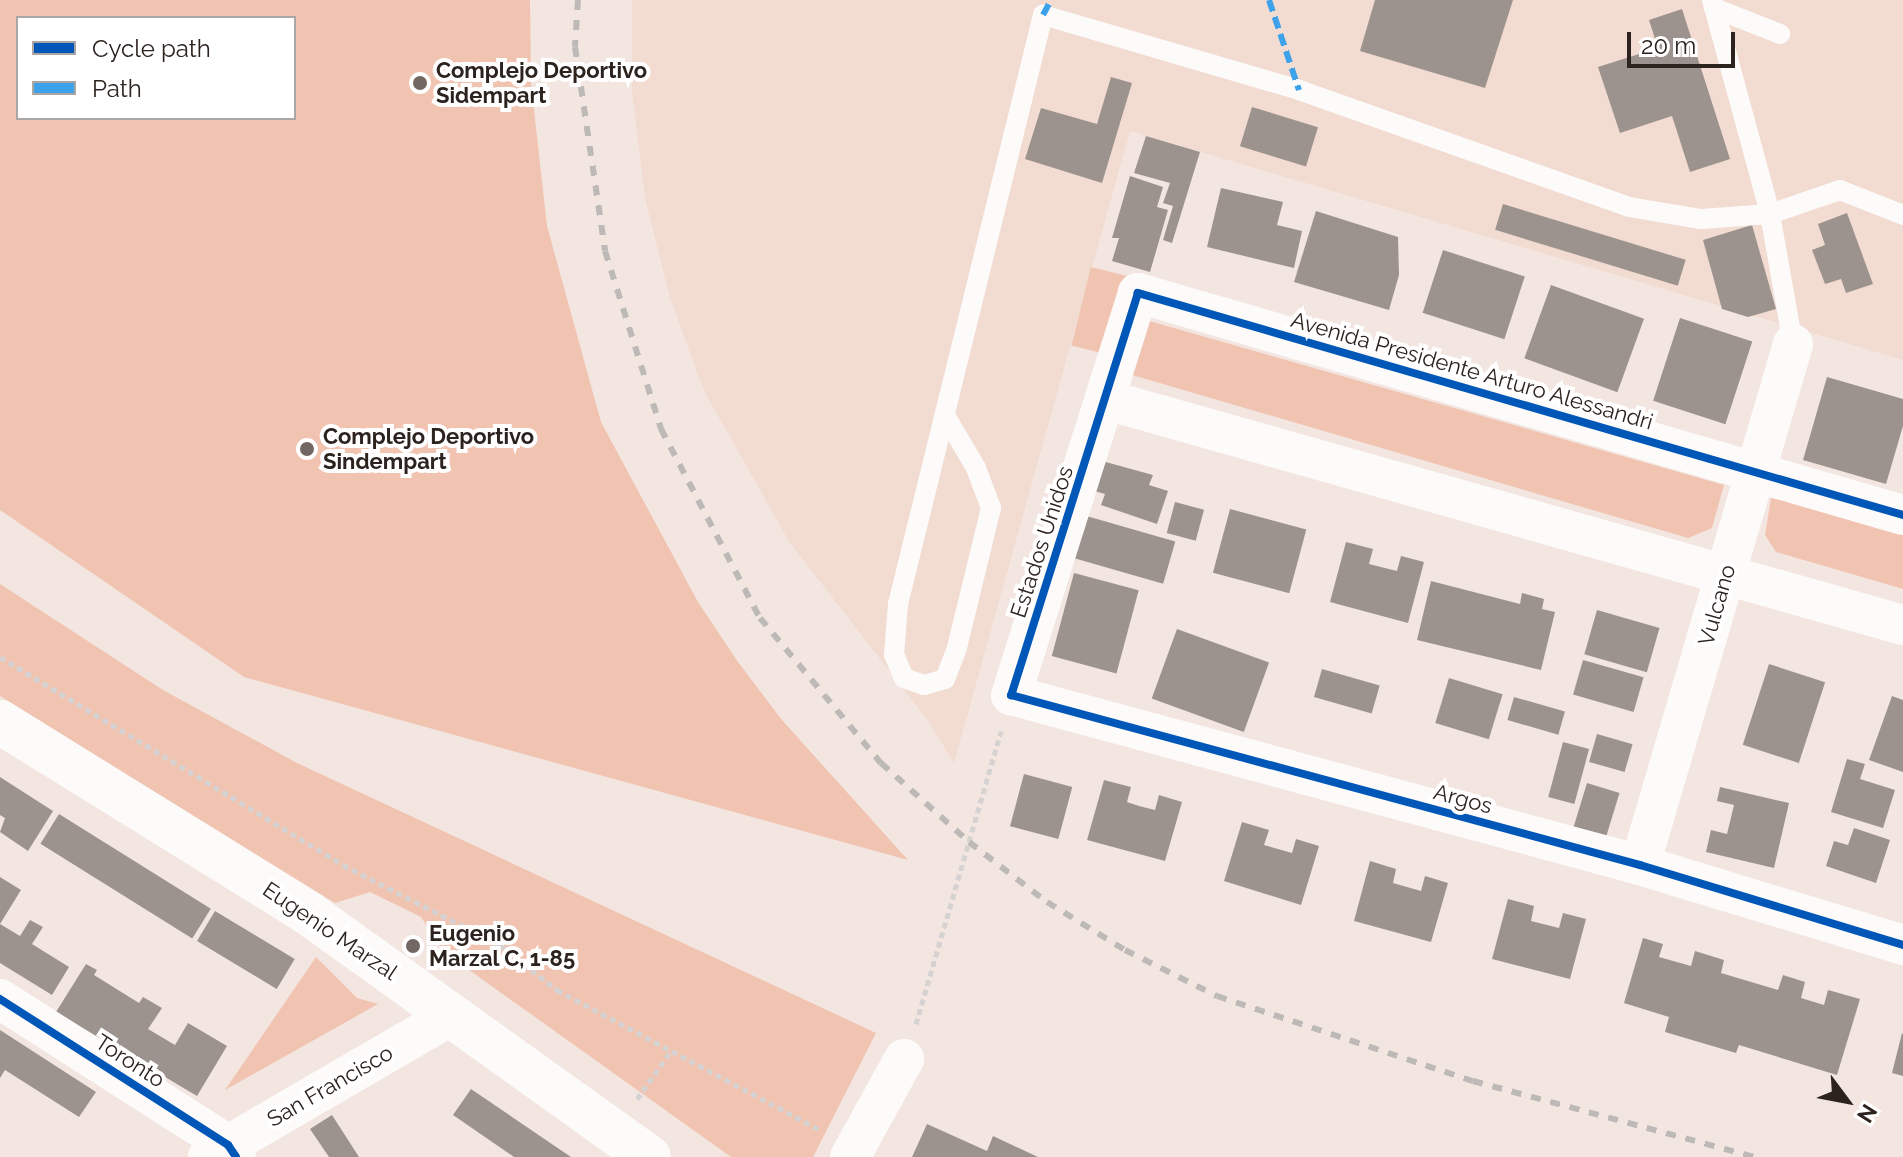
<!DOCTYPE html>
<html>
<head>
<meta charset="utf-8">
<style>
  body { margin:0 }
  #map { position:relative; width:1903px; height:1157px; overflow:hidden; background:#f3e6e1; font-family:Raleway,sans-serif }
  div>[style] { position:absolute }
  .built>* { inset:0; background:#f2dbd1 }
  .green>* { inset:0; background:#f1c3b1; transform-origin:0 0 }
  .building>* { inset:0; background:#9d938e; transform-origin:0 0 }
  .path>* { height:5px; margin-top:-2.5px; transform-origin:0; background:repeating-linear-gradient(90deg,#d6d2d1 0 6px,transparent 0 10px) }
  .lane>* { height:20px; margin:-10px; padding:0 10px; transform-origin:10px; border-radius:10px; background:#fdfbfa }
  .street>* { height:40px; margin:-20px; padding:0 20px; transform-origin:20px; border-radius:20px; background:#fdfbfa }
  .secondary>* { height:44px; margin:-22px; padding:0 22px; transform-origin:22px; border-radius:22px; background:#fdfbfa }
  .rail>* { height:6px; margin-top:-3px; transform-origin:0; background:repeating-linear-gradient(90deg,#bcb9b7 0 10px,transparent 0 20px) }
  .quiet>* { height:6px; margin-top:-3px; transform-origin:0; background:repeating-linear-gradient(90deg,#3ea2ea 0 12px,transparent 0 18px) }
  .cycleway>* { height:8px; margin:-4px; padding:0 4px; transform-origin:4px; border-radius:4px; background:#0057b8 }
  .dots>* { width:22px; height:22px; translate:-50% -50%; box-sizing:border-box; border:4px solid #fff; border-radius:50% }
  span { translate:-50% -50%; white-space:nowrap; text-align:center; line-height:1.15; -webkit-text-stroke:8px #fff; paint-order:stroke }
  .poi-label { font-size:22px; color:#2c231f; font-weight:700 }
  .left { translate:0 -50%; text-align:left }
  .street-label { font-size:22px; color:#2c231f }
  .legend { position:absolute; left:16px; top:16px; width:280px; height:104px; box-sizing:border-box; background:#fff; border:2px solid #aba7a5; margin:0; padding:10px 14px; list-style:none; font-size:24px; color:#2c231f }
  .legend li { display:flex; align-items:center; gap:16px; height:40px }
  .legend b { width:40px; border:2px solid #aba7a5 }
  .north { position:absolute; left:1807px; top:1061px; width:80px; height:80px; -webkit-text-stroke:6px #fff; paint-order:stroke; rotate:122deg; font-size:22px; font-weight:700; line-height:32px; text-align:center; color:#2c231f }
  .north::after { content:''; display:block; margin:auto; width:28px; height:36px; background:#2c231f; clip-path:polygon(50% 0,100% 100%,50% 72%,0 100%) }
  .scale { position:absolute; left:1627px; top:32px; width:108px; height:36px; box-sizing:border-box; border:4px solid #2c231f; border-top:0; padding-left:10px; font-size:24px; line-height:28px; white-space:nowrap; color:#2c231f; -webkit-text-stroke:6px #fff; paint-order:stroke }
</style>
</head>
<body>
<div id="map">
  <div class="built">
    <div style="clip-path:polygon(632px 0,1903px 0,1903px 360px,1130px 131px,954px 763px,926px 718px,790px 543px,704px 391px,670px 298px,645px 198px,632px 91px)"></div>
  </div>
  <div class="green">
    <div style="clip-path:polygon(evenodd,0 0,530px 0,531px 83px,547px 226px,601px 422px,698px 602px,738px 662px,782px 720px,908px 860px,244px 677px,0 510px,0 0,18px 18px,294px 18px,294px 118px,18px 118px,18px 18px)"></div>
    <div style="left:1091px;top:267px;width:36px;height:81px;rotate:14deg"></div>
    <div style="clip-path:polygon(1146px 320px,1724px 485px,1712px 528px,1688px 538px,1129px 374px)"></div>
    <div style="clip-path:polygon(1772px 492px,1903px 529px,1903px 589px,1776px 552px,1765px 535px)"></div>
    <div style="clip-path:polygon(0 584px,163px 690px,297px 763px,876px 1033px,813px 1157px,731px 1157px,444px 952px,421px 917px,370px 892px,335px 903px,0 696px)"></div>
    <div style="clip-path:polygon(316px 957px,357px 998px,378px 1004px,225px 1090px)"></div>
  </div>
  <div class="building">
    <div style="clip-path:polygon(1375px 0,1513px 0,1485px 88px,1360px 51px)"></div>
    <div style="clip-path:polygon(1682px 9px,1730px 159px,1690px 172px,1672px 116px,1620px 133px,1598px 67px,1658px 48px,1649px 20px)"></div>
    <div style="clip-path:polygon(1111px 77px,1132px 83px,1102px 183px,1025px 159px,1041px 108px,1097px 124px)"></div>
    <div style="left:1252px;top:107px;width:69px;height:41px;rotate:17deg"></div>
    <div style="clip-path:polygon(1146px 136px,1200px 152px,1172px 243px,1163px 240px,1173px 206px,1163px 203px,1170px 183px,1134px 173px)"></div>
    <div style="clip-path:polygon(1130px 176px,1163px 187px,1157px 207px,1168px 210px,1150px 272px,1112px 261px,1119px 238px,1112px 238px)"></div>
    <div style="clip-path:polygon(1221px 188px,1283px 202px,1277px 225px,1302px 231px,1294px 268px,1207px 247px)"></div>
    <div style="left:1503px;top:204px;width:191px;height:27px;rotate:17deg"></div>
    <div style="clip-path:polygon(1316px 211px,1398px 237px,1399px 275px,1389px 310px,1294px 282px)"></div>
    <div style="clip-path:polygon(1847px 213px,1873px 284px,1846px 293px,1841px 279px,1825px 284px,1812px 250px,1825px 245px,1818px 224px)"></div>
    <div style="clip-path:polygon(1752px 225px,1776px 309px,1748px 317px,1722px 309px,1703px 240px)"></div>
    <div style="left:1443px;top:250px;width:86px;height:66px;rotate:18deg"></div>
    <div style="left:1551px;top:285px;width:99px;height:78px;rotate:20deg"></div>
    <div style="left:1680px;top:318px;width:76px;height:87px;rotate:18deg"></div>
    <div style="clip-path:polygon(1827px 377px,1903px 399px,1903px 426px,1886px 484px,1803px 460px)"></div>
    <div style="clip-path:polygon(1102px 461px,1153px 475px,1149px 485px,1168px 491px,1157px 524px,1101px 505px,1105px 494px,1091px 490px)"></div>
    <div style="left:1175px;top:502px;width:30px;height:32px;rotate:15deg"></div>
    <div style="left:1230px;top:509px;width:79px;height:66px;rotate:15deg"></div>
    <div style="left:1083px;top:515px;width:96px;height:44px;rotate:16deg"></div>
    <div style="clip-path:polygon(1346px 542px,1373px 549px,1369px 564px,1397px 571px,1401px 556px,1424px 562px,1408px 623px,1330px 602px)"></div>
    <div style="left:1074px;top:573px;width:67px;height:86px;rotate:15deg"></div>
    <div style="clip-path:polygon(1431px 581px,1520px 604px,1522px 593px,1544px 599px,1542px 609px,1555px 612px,1541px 670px,1417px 640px)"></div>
    <div style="left:1597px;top:610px;width:65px;height:46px;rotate:16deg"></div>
    <div style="left:1177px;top:629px;width:98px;height:74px;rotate:20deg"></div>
    <div style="left:1583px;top:660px;width:63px;height:36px;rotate:16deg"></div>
    <div style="left:1769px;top:664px;width:59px;height:85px;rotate:18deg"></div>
    <div style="left:1322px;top:669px;width:60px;height:29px;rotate:16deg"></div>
    <div style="left:1449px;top:678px;width:56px;height:47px;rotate:17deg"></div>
    <div style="clip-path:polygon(1892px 696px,1903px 700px,1903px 772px,1869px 760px)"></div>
    <div style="left:1514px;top:697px;width:53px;height:24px;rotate:16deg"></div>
    <div style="left:1597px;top:734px;width:37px;height:29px;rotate:16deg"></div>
    <div style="left:1563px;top:742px;width:27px;height:57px;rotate:15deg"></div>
    <div style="clip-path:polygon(1847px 759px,1865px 764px,1860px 779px,1895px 790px,1883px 828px,1831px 812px)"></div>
    <div style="left:1024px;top:774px;width:50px;height:54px;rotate:15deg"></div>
    <div style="clip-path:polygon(0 777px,53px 811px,28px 851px,0 832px,5px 818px,0 815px)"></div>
    <div style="clip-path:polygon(1104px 780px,1131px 787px,1127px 802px,1139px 806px,1155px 810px,1159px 795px,1182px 802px,1165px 861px,1087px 840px)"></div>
    <div style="left:1587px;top:783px;width:34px;height:48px;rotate:17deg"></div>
    <div style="clip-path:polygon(1720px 787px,1789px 803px,1774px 868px,1706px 852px,1711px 830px,1727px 834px,1734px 805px,1717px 801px)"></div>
    <div style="left:59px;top:814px;width:179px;height:35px;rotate:32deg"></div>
    <div style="clip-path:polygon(1242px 822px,1269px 830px,1264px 845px,1292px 853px,1296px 839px,1319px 846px,1301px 905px,1224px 881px)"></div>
    <div style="clip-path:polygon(1854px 828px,1890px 840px,1876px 883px,1826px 866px,1834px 841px,1848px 845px)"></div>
    <div style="clip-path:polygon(1370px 861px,1396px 869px,1393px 883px,1421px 891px,1425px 876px,1448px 883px,1431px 942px,1354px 921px)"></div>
    <div style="clip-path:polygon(0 877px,21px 890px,0 924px,20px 936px,30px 920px,43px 927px,32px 944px,69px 967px,52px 995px,0 963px)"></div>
    <div style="clip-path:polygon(1508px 899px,1534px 906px,1531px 921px,1559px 928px,1563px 913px,1586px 919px,1570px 979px,1492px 959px)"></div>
    <div style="left:215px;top:911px;width:93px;height:35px;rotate:31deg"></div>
    <div style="clip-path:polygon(1643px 938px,1663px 944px,1659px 957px,1691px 966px,1695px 951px,1724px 960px,1721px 973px,1778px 990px,1783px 975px,1805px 982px,1801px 998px,1824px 1005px,1828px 990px,1860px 999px,1837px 1075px,1739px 1045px,1736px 1053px,1665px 1032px,1669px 1017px,1624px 1003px)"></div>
    <div style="clip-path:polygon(86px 964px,97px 970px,94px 975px,139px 1003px,143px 997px,162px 1008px,148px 1029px,175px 1045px,188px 1023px,227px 1046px,197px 1096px,56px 1012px)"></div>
    <div style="clip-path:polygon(0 1030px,96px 1092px,79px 1117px,5px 1070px,0 1078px)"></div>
    <div style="clip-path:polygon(1902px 1033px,1903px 1034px,1903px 1076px,1892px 1073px)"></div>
    <div style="clip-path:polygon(471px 1089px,571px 1157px,514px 1157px,453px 1115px)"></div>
    <div style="clip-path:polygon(332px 1115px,359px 1157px,329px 1157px,310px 1129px)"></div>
    <div style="clip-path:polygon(927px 1124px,987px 1151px,993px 1136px,1038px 1157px,912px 1157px)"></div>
  </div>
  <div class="path">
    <div style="left:0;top:657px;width:401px;rotate:31.2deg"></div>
    <div style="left:343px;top:865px;width:176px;rotate:27deg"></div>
    <div style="left:500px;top:945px;width:73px;rotate:38.3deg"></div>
    <div style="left:557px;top:990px;width:300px;rotate:28deg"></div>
    <div style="left:916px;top:1024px;width:305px;rotate:-73.8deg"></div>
    <div style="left:637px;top:1099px;width:59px;rotate:-54.7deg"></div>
  </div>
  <div class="lane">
    <div style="left:1712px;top:0;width:222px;rotate:74.8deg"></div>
    <div style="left:1770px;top:214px;width:132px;rotate:80deg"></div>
    <div style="left:1714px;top:8px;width:71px;rotate:21.5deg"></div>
    <div style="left:946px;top:417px;width:59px;rotate:59.5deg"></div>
    <div style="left:976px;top:468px;width:43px;rotate:69.4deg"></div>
    <div style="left:991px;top:508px;width:144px;rotate:103.7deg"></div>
    <div style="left:957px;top:648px;width:33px;rotate:111deg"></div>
    <div style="left:945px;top:679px;width:22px;rotate:164deg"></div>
    <div style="left:924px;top:685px;width:21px;rotate:-161deg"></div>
    <div style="left:904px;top:678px;width:25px;rotate:-113deg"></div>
    <div style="left:894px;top:655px;width:51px;rotate:-85.5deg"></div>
    <div style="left:898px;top:604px;width:607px;rotate:-76.17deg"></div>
    <div style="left:1043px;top:15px;width:267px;rotate:16.3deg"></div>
    <div style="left:1299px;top:90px;width:350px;rotate:19.5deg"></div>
    <div style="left:1629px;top:207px;width:73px;rotate:9.5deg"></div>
    <div style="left:1701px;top:219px;width:69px;rotate:-4.1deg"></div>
    <div style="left:1770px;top:214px;width:74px;rotate:-18.9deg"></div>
    <div style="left:1840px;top:190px;width:68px;rotate:21.6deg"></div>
  </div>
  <div class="street">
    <div style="left:1107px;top:400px;width:827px;rotate:15.78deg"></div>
    <div style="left:1903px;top:515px;width:797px;rotate:-163.82deg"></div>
    <div style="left:1138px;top:293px;width:422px;rotate:107.5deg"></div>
    <div style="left:1011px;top:695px;width:652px;rotate:15.12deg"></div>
    <div style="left:1640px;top:865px;width:275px;rotate:16.9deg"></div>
    <div style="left:1640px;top:865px;width:543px;rotate:-73.63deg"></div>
    <div style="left:0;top:999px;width:271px;rotate:32.6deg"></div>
    <div style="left:228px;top:1145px;width:14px;rotate:56deg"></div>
    <div style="left:208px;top:1157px;width:282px;rotate:-30.2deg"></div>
    <div style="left:850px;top:1157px;width:112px;rotate:-61.1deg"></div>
  </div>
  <div class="secondary">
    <div style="left:0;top:722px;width:362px;rotate:31.8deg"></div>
    <div style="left:308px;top:913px;width:419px;rotate:35.6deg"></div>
  </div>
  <div class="rail">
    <div style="left:578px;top:0;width:47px;rotate:93.7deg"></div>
    <div style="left:575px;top:47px;width:206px;rotate:81.6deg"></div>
    <div style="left:605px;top:251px;width:187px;rotate:72.5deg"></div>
    <div style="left:661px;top:429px;width:213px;rotate:62.4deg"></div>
    <div style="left:760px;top:618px;width:189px;rotate:50.2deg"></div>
    <div style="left:881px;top:763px;width:118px;rotate:41.9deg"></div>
    <div style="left:969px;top:842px;width:98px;rotate:37.6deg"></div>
    <div style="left:1047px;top:902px;width:92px;rotate:31.6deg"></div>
    <div style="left:1125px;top:950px;width:103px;rotate:26.6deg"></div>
    <div style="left:1217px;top:996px;width:270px;rotate:18.4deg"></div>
    <div style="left:1473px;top:1081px;width:292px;rotate:15.1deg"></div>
  </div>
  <div class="quiet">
    <div style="left:1269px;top:0;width:95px;rotate:71.6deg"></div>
    <div style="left:1043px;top:15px;width:17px;rotate:-62deg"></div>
  </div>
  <div class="cycleway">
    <div style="left:1903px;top:515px;width:797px;rotate:-163.82deg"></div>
    <div style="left:1138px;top:293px;width:422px;rotate:107.5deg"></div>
    <div style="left:1011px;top:695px;width:652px;rotate:15.12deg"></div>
    <div style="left:1640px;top:865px;width:275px;rotate:16.9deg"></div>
    <div style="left:0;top:999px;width:271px;rotate:32.6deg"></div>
    <div style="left:228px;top:1145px;width:14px;rotate:56deg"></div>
  </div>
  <div class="dots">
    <div style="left:420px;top:83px;background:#726763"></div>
    <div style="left:307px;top:449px;background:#726763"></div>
    <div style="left:413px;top:946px;background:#726763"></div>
  </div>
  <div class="poi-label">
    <span class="left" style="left:436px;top:83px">Complejo Deportivo<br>Sidempart</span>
    <span class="left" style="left:323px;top:449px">Complejo Deportivo<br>Sindempart</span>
    <span class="left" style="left:429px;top:946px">Eugenio<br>Marzal C, 1-85</span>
  </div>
  <div class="street-label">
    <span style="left:1472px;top:371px;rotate:16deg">Avenida Presidente Arturo Alessandri</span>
    <span style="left:1042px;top:542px;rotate:-72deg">Estados Unidos</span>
    <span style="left:1717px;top:605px;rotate:-74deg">Vulcano</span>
    <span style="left:1463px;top:799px;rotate:15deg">Argos</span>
    <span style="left:330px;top:931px;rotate:34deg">Eugenio Marzal</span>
    <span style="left:130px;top:1061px;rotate:33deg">Toronto</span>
    <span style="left:330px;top:1086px;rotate:-30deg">San Francisco</span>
  </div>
  <ul class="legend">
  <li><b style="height:10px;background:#0057b8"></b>Cycle path</li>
  <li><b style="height:10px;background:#3ea2ea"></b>Path</li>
  </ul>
  <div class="north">N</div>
  <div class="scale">20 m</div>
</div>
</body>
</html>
